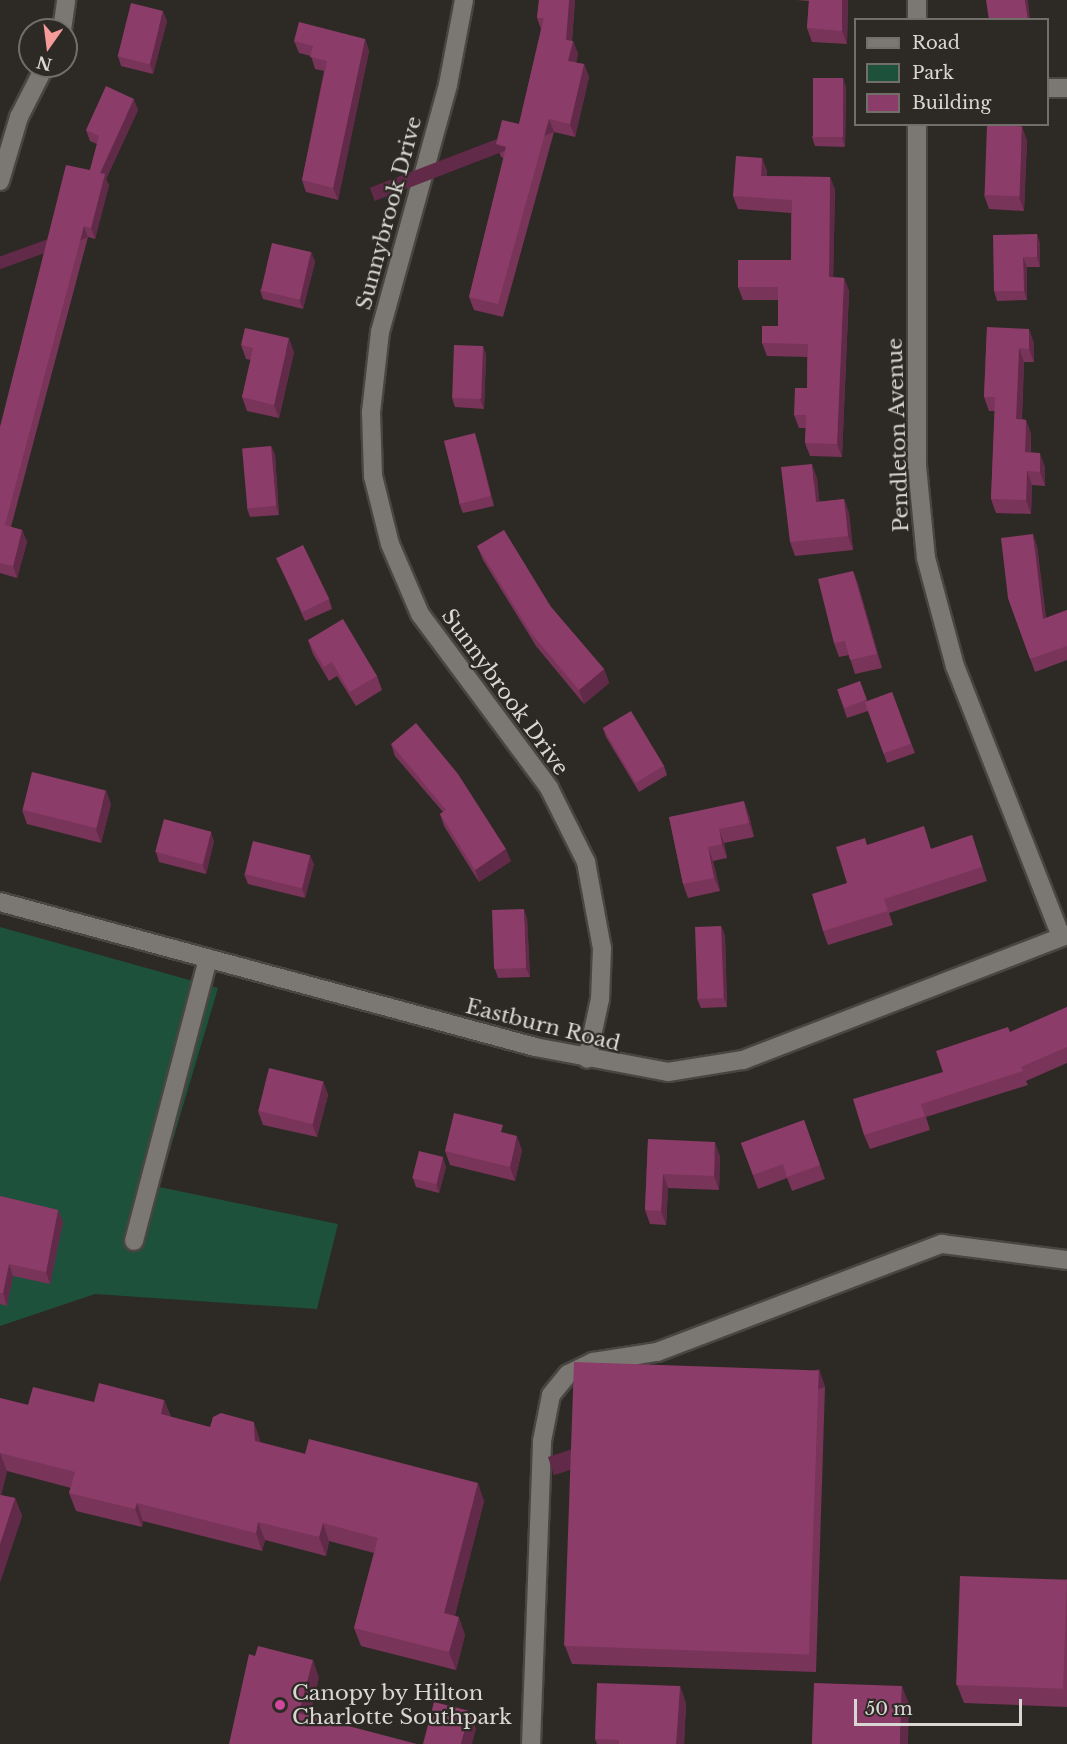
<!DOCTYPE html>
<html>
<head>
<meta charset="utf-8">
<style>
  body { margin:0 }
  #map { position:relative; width:1067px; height:1744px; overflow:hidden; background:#2d2925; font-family:"Libre Baskerville",serif }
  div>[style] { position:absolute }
  .green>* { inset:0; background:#1d513c }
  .roads { filter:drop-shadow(2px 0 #484542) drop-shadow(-2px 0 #484542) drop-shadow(0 2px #484542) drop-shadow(0 -2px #484542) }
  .minor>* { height:18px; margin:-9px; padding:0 9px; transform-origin:9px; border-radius:9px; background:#7b7772 }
  .wall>* { inset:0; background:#783459 }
  .shaded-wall>* { inset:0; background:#622a49; transform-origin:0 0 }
  .building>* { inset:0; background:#8c3c68; transform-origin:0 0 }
  .dots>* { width:16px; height:16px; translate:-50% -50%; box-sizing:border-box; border:3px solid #2d2925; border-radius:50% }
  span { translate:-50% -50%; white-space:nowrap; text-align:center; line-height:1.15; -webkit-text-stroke:4.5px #2d2925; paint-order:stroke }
  .street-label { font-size:21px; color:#d9d7d4 }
  .poi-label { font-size:21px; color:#d9d7d4 }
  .left { translate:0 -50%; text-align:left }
  .legend { position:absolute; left:854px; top:18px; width:195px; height:108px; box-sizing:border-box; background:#2d2925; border:2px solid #726f6b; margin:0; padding:8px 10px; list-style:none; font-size:18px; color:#d9d7d4 }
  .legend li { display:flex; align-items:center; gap:12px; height:30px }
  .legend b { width:30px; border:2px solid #726f6b }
  .north { position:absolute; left:18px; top:18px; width:60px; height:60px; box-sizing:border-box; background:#2d2925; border:2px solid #726f6b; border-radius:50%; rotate:194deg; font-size:16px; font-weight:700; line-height:24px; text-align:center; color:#d9d7d4 }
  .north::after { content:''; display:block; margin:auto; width:21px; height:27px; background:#f59b99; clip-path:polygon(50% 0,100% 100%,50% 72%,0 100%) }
  .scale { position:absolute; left:854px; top:1699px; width:168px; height:27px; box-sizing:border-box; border:3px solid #d9d7d4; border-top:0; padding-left:8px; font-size:18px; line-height:21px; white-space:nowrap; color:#d9d7d4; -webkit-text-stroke:4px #2d2925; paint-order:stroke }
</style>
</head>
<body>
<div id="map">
  <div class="green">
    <div style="clip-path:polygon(0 927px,218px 988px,159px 1187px,338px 1224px,317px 1309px,95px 1294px,0 1326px)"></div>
  </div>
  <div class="roads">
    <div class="minor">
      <div style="left:464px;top:0;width:86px;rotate:100.7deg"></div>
      <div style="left:448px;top:85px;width:256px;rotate:105.4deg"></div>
      <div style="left:380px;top:332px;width:81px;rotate:96.4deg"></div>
      <div style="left:371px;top:412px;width:64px;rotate:88.2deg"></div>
      <div style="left:373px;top:476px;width:70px;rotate:76deg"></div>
      <div style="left:390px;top:544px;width:76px;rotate:66.8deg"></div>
      <div style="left:420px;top:614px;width:217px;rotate:53.4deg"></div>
      <div style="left:549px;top:788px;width:83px;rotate:63.4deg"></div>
      <div style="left:586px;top:862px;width:87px;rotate:79.5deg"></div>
      <div style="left:602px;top:948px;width:51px;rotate:92.2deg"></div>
      <div style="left:600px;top:999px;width:61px;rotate:102.2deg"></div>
      <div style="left:917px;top:0;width:20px;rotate:90deg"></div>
      <div style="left:62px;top:30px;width:30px;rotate:-82deg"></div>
      <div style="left:1048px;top:88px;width:19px"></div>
      <div style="left:917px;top:124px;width:342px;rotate:90deg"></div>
      <div style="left:917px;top:466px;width:92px;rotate:84.4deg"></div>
      <div style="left:926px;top:558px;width:112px;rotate:75deg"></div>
      <div style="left:955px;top:666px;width:291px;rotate:68.6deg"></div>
      <div style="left:0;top:181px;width:67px;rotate:-73.5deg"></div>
      <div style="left:19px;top:117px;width:57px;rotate:-63deg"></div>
      <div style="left:0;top:902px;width:554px;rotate:15.16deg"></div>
      <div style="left:535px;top:1047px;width:135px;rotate:10.6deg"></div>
      <div style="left:668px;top:1072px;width:76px;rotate:-9.1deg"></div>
      <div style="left:743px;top:1060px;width:347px;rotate:-21.1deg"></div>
      <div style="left:134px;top:1241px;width:292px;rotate:-75.3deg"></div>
      <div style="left:531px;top:1744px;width:303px;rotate:-87.9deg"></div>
      <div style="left:542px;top:1441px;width:47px;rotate:-78.9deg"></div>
      <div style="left:551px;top:1395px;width:27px;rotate:-51deg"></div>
      <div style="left:568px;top:1374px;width:28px;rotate:-26deg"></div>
      <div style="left:593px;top:1362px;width:65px;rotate:-8.9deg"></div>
      <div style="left:657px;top:1352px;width:305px;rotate:-20.8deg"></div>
      <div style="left:942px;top:1244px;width:126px;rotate:7.3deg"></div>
    </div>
  </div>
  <div class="wall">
    <div style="clip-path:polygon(539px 0,575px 0,572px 41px,573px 41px,578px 54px,576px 63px,584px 64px,589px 77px,575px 137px,554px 132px,503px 317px,474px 310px,469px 297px,504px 158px,501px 157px,496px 144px,519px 124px,541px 29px,537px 18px)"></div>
    <div style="clip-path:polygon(796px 0,848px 0,847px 44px,812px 42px,807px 28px,809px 1px)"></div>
    <div style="clip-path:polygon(167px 21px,153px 74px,121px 66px,118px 56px)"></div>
    <div style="clip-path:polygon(365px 39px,369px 51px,338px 200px,306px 192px,302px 180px,324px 71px,315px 69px,311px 56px,299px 53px,294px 41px)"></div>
    <div style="clip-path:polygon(843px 78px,846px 88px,845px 147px,815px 146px,812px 137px)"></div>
    <div style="clip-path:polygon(138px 110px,106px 179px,109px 185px,95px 239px,88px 237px,11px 527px,22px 530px,27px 542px,17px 578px,0 573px,0 427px,90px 170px,97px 144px,90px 141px,86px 130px)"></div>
    <div style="clip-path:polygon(1027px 140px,1024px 211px,989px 209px,984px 195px)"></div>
    <div style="clip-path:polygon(762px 158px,767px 171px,767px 176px,830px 177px,835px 190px,833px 277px,844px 278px,849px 291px,842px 457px,810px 456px,805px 443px,806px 428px,799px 428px,794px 415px,807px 388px,807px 357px,767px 356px,762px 343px,778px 326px,778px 300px,743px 300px,738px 287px,791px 260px,791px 213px,738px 209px,733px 196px)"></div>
    <div style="clip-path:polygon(1037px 234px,1040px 244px,1040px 267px,1027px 267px,1027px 300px,997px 301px,994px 291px)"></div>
    <div style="clip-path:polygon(311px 252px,315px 262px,303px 309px,263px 299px,260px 290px)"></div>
    <div style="clip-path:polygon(987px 327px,1034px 343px,1034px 362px,1024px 362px,1022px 419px,1026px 420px,1031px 434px,1031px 453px,1045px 467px,1045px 486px,1032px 485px,1031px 514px,996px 513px,991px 499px,995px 411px,989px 411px,984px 397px)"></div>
    <div style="clip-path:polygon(241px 345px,294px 352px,279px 418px,247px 411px,242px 397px,251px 360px,246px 359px)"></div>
    <div style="clip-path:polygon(483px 346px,486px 355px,484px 409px,455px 407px,452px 398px)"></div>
    <div style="clip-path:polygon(478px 443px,494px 506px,463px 513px,459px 503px)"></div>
    <div style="clip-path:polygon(271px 446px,275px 455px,279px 515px,250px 517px,247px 508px)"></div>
    <div style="clip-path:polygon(817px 478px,819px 502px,844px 499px,849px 513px,853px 550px,795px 556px,790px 542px)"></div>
    <div style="clip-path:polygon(477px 546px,551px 607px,604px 669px,609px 683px,584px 704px,536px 646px,483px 560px)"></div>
    <div style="clip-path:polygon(1037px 546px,1046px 618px,1067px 610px,1067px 660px,1035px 672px,1008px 598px)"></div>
    <div style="clip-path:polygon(276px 557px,329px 599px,332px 609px,305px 621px)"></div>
    <div style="clip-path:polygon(853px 571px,858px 584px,882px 668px,855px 674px,849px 655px,839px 657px,834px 643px)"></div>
    <div style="clip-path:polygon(308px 640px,377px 676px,382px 690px,356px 706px,337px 676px,329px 681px,313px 654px)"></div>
    <div style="clip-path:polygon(837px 689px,868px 701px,892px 692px,915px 753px,887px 763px,868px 711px,847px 718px)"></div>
    <div style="clip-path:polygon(603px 728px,664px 766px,667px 775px,639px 792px,606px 737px)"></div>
    <div style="clip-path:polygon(391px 744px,511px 861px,479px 882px,444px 826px,440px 814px,443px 812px,395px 756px)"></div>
    <div style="clip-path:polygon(111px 804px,101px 843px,27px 824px,22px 810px)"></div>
    <div style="clip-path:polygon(749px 815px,754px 837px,724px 843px,727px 858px,713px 861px,720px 891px,688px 898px,683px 884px,669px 817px)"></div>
    <div style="clip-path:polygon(972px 835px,987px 881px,889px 913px,893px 925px,828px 945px,823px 931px,867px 845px,931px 849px)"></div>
    <div style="clip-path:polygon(214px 841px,206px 874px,159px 862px,156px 852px)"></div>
    <div style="clip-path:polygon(314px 864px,305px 898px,248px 884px,244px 874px)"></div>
    <div style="clip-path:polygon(527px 918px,530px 977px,498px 978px,495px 969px)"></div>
    <div style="clip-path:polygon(721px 926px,725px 936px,727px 1007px,701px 1008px,697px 999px)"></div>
    <div style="clip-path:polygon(1067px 1007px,1067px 1063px,1026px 1081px,1028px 1085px,926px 1117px,930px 1130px,870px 1149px,864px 1135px,943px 1072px,1010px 1032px)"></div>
    <div style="clip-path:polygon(323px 1081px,328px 1095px,317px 1137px,263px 1125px,258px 1111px)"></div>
    <div style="clip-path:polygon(804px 1120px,825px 1179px,792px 1191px,787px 1178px,758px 1189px,741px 1143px)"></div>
    <div style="clip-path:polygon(506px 1133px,522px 1150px,515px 1181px,450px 1165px,445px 1151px)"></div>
    <div style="clip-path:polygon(648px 1139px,720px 1156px,719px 1190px,668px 1188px,666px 1225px,650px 1224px,645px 1210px)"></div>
    <div style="clip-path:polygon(446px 1167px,439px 1193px,416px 1187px,413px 1178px)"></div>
    <div style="clip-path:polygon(0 1196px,58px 1210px,63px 1222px,50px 1284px,13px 1276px,7px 1306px,0 1304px)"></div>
    <div style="clip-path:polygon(819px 1369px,825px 1387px,816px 1672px,572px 1664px,565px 1646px)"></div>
    <div style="clip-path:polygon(0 1398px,28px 1405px,164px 1400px,171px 1417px,260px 1440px,260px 1442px,484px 1501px,455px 1615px,465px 1635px,456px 1670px,361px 1646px,354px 1628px,374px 1553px,329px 1541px,326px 1556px,265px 1540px,262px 1551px,143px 1521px,142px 1527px,76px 1511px,69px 1493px,71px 1488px,7px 1471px,1px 1495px,15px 1498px,22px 1516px,0 1582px)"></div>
    <div style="clip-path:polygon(1067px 1579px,1067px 1707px,964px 1703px,957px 1685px)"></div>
    <div style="clip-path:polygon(680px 1686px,686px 1704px,684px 1744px,597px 1744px,595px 1739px)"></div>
  </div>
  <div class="shaded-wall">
    <div style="clip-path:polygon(569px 0,575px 0,571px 52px,573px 41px,578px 54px,573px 74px,568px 61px,566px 40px)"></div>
    <div style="clip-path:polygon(842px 0,848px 0,847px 44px,842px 31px)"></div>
    <div style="clip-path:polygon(1025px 0,1028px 0,1030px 20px,1028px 20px)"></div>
    <div style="clip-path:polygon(163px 11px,167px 21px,153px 74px,150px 64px)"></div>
    <div style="clip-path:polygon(365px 39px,369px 51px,338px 200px,333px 188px)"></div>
    <div style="clip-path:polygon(584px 64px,589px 77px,575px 137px,570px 124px)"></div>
    <div style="clip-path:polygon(843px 78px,846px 88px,845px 147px,842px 137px)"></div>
    <div style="clip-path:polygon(134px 99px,138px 110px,106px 179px,109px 185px,95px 239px,91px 228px,100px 173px)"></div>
    <div style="left:549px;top:119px;width:14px;height:192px;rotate:69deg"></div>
    <div style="clip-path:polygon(1022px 126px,1027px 140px,1024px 211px,1019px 197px)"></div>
    <div style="clip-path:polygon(762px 158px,767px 171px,766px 189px,761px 176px)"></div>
    <div style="clip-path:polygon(830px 177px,835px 190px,833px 290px,829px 277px)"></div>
    <div style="left:84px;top:226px;width:12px;height:309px;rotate:70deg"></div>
    <div style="clip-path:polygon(1037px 234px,1040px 244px,1040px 267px,1037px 257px)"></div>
    <div style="clip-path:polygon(311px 252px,315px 262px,303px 309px,299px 299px)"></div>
    <div style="clip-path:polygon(1023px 257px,1027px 267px,1027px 300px,1024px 291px)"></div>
    <div style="clip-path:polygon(844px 278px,849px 291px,842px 457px,837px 444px)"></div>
    <div style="clip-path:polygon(1029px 329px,1034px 343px,1034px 362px,1029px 349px)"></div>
    <div style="clip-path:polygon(289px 338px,294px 352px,279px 418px,274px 405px)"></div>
    <div style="clip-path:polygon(483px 346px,486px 355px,484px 409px,480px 399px)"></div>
    <div style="clip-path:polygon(1019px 348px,1024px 362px,1021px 433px,1016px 419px)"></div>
    <div style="clip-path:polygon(1026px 420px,1031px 434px,1030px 466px,1025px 452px)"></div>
    <div style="clip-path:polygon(475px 433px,478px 443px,494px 506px,491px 496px)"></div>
    <div style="clip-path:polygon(271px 446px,275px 455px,279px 515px,276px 506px)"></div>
    <div style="clip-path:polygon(1040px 453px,1045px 467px,1045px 486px,1040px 472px)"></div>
    <div style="clip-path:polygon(812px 464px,817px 478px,821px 516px,816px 502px)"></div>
    <div style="clip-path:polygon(1027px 471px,1032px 485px,1031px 514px,1026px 500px)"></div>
    <div style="clip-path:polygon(844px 499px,849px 513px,853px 550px,848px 536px)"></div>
    <div style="clip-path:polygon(22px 530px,27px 542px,17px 578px,13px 566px)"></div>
    <div style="clip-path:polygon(1033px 534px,1037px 546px,1047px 631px,1043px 619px)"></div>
    <div style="clip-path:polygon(853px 571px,858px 584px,882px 668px,877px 654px)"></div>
    <div style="clip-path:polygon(604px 669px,609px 683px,584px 704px,579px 690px)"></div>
    <div style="clip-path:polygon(106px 790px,111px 804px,101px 843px,96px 829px)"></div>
    <div style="clip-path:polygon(744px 801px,749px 815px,754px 837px,749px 823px)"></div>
    <div style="clip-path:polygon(719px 829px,724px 843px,727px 858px,722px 844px)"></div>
    <div style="clip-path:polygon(211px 832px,214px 841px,206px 874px,203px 865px)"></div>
    <div style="clip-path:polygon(708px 847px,713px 861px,720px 891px,714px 878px)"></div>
    <div style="clip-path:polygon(506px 849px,511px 861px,479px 882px,475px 870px)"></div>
    <div style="clip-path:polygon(310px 855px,314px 864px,305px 898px,302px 888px)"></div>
    <div style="clip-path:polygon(524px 909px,527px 918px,530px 977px,526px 968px)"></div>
    <div style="clip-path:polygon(721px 926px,725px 936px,727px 1007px,724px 998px)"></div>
    <div style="clip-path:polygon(323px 1081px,328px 1095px,317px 1137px,312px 1123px)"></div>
    <div style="clip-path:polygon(517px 1136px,522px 1150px,515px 1181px,510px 1167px)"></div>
    <div style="clip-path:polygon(715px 1142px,720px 1156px,719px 1190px,714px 1176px)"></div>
    <div style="clip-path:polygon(443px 1157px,446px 1167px,439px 1193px,436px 1184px)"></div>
    <div style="clip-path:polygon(663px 1174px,668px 1188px,666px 1225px,661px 1211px)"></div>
    <div style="clip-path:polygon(58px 1210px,63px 1222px,50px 1284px,46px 1272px)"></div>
    <div style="clip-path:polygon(9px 1264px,13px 1276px,7px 1306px,3px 1293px)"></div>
    <div style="left:819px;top:1369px;width:19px;height:285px;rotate:72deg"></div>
    <div style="clip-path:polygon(164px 1400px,171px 1418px,161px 1414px)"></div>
    <div style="clip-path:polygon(254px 1422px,260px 1440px,262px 1459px,255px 1441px)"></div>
    <div style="clip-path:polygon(0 1453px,7px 1471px,0 1498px)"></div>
    <div style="clip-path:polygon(478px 1483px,484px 1501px,451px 1631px,444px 1613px)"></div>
    <div style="clip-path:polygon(15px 1498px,22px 1516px,0 1582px,0 1544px)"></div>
    <div style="clip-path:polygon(137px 1503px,143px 1521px,142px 1527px,135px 1509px)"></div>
    <div style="clip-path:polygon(258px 1522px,265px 1540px,262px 1551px,256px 1533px)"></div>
    <div style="clip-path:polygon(323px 1523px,329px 1541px,326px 1556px,319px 1537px)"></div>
    <div style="clip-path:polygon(459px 1617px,465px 1635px,456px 1670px,449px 1652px)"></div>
    <div style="clip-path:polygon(313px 1660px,319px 1678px,306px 1731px,299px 1713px)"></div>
    <div style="clip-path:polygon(680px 1686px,686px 1704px,684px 1744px,676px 1744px)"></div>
    <div style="clip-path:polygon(902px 1686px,909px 1704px,908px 1744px,900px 1744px)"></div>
    <div style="clip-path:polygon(470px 1711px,476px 1729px,472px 1744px,461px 1744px)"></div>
  </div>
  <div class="building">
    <div style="clip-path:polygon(539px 0,569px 0,566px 40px,573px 41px,568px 61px,584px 64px,570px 124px,549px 119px,498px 304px,469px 297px,506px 147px,496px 144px,502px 120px,519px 124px,544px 18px,537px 18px)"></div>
    <div style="clip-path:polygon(809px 0,842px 0,842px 31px,807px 28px)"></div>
    <div style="clip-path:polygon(986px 0,1025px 0,1028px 20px,989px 20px)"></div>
    <div style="left:131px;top:3px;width:33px;height:55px;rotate:14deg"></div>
    <div style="clip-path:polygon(299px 22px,365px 39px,333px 188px,302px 180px,327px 61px,310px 57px,313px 46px,294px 41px)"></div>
    <div style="left:813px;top:78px;width:30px;height:59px"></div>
    <div style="clip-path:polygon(106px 86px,134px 99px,100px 173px,105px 174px,91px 228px,84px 226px,5px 525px,22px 530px,13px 566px,0 563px,0 427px,66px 165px,90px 170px,99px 136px,86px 130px)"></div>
    <div style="left:987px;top:125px;width:35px;height:70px;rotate:2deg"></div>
    <div style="clip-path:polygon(736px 156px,762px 158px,761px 176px,830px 177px,829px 277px,844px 278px,837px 444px,805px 443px,806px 415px,794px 415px,795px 388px,807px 388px,808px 344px,762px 343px,762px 326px,778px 326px,778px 287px,738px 287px,738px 260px,791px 260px,792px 200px,733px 196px)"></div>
    <div style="clip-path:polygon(1037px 234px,1037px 257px,1023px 257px,1024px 291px,994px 291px,993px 235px)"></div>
    <div style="left:272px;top:243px;width:40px;height:49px;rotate:13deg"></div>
    <div style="clip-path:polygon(987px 327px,1029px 329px,1029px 349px,1019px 348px,1016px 419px,1026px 420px,1025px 452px,1040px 453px,1040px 472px,1027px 471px,1026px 500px,991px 499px,995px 397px,984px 397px)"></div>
    <div style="clip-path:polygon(245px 328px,289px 338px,274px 405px,242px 397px,253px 348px,241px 345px)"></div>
    <div style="left:454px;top:345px;width:29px;height:53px;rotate:2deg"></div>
    <div style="left:475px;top:433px;width:65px;height:32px;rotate:76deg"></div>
    <div style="left:271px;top:446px;width:60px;height:29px;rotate:85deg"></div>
    <div style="clip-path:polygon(812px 464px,816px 502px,844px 499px,848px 536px,790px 542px,781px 467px)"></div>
    <div style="clip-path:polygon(504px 530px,551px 607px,604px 669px,579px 690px,531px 633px,477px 546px)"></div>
    <div style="clip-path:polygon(1033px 534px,1043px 619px,1067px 610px,1067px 646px,1030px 659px,1008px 598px,1001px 538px)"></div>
    <div style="left:303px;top:545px;width:60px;height:30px;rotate:64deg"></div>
    <div style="clip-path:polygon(853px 571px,877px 654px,850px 660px,845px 641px,834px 643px,818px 579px)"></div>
    <div style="clip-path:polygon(343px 619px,377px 676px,350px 692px,332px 662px,324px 667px,308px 640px)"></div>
    <div style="left:860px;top:681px;width:20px;height:24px;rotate:70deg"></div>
    <div style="left:892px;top:692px;width:55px;height:29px;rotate:70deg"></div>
    <div style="left:631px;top:711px;width:64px;height:33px;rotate:59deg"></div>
    <div style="clip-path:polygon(416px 723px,458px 774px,506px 849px,475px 870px,440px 814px,446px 810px,391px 744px)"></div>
    <div style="left:32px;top:772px;width:76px;height:39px;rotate:14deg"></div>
    <div style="clip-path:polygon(744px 801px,749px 823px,719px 829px,722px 844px,708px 847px,714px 878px,683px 884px,669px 817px)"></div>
    <div style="left:164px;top:819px;width:49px;height:34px;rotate:15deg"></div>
    <div style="clip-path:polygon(924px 826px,931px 849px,972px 835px,982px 867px,884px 899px,888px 911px,823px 931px,812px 894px,847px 883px,836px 847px,865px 838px,867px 845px)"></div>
    <div style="left:253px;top:841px;width:59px;height:34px;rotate:14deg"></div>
    <div style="left:524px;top:909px;width:59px;height:32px;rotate:88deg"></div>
    <div style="left:721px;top:926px;width:72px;height:26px;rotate:88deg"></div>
    <div style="clip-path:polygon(1067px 1007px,1067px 1047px,1021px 1067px,1023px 1071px,921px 1104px,925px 1116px,864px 1135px,853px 1099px,943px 1072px,936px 1051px,1008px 1027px,1010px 1032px)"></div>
    <div style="left:269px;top:1068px;width:56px;height:44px;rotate:14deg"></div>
    <div style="clip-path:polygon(454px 1113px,503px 1125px,501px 1132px,517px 1136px,510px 1167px,445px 1151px)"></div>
    <div style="clip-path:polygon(804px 1120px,820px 1165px,787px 1177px,783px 1164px,753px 1175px,741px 1143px)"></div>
    <div style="clip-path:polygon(648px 1139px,715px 1142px,714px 1176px,663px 1174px,661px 1211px,645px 1210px)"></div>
    <div style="left:419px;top:1151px;width:25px;height:28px;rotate:14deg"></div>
    <div style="clip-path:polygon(0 1196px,58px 1210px,46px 1272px,9px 1264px,3px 1293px,0 1293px)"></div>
    <div style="left:574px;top:1362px;width:245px;height:284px;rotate:2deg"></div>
    <div style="clip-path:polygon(99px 1383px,164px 1400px,161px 1414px,210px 1427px,213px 1417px,221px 1413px,254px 1422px,255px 1441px,305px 1454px,309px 1439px,478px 1483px,444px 1613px,459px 1617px,449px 1652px,354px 1628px,378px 1538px,323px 1523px,319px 1537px,258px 1522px,256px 1533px,137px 1503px,135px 1509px,69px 1493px,75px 1472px,0 1453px,0 1455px,0 1398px,28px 1405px,33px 1387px,94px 1402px)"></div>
    <div style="clip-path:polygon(0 1495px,15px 1498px,0 1544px)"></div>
    <div style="left:960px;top:1576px;width:107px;height:109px;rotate:2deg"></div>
    <div style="clip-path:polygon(258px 1646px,313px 1660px,299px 1713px,417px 1744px,229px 1744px,249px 1654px,255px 1656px)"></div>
    <div style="clip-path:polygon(597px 1683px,680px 1686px,676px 1744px,619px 1744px,619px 1740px,595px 1739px)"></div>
    <div style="left:814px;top:1683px;width:88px;height:61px;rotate:2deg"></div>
    <div style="clip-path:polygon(434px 1702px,470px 1711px,461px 1744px,423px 1744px)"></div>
  </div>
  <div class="dots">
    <div style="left:280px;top:1705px;background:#d1479c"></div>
  </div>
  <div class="street-label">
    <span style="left:389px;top:213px;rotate:-75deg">Sunnybrook Drive</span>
    <span style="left:898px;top:435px;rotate:-92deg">Pendleton Avenue</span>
    <span style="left:505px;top:692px;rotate:54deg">Sunnybrook Drive</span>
    <span style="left:543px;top:1025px;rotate:14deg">Eastburn Road</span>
  </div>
  <div class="poi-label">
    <span class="left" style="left:292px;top:1705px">Canopy by Hilton<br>Charlotte Southpark</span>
  </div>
  <ul class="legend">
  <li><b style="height:8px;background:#7b7772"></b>Road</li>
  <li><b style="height:16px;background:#1d513c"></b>Park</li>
  <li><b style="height:16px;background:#8c3c68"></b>Building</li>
  </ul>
  <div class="north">N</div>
  <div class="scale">50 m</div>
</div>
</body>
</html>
